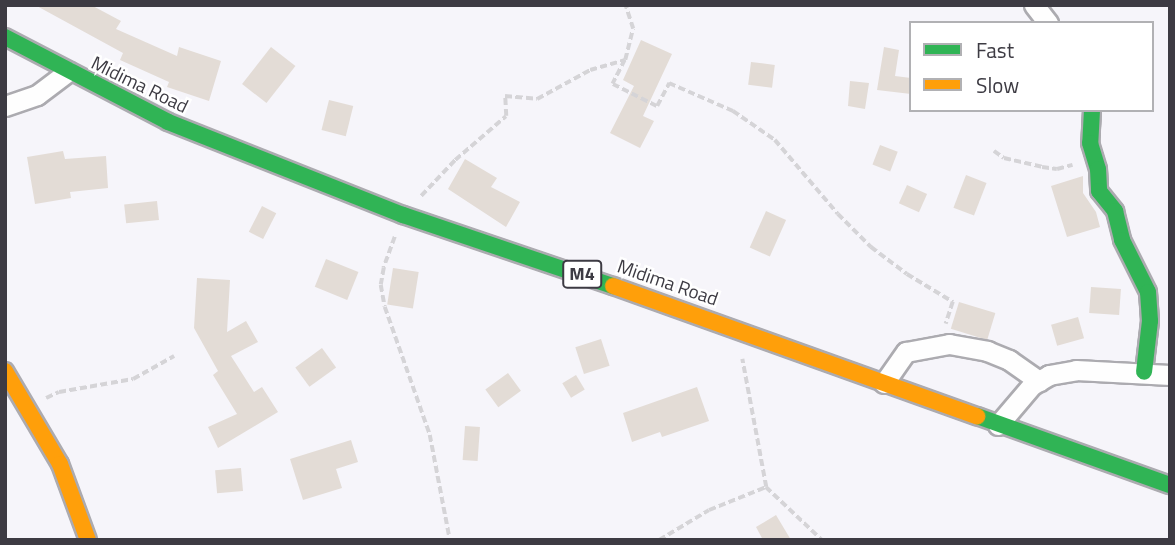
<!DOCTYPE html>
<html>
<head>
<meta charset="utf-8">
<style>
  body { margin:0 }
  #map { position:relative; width:1175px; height:545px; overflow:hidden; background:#f6f5fa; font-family:"Titillium Web",sans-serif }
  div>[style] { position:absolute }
  .building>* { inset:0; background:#e3dcd6; transform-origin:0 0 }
  .path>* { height:3.5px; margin-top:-1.75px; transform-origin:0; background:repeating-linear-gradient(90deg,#d5d4d7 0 7px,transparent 0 10.5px) }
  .roads { filter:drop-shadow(2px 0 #acabb0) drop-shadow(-2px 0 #acabb0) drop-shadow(0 2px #acabb0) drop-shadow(0 -2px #acabb0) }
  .street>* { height:19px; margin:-9.5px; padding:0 9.5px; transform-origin:9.5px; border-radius:9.5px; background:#fefefe }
  .fast>* { height:16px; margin:-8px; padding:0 8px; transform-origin:8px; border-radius:8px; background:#30b455 }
  .slow>* { height:16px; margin:-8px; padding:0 8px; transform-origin:8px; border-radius:8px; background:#ff9f0a }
  span { translate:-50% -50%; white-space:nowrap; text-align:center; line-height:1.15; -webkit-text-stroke:5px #fff; paint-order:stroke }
  .shield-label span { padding:2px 5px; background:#fff; border:2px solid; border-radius:5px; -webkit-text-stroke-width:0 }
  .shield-label { font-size:18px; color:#3d3b43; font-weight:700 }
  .street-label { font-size:19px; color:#3d3b43 }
  .frame { position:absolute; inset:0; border:7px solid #3d3b43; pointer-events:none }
  .legend { position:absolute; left:909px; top:21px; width:245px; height:91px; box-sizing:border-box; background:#fff; border:2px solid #b1b1b4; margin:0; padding:9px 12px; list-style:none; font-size:21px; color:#3d3b43 }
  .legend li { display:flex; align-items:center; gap:14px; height:35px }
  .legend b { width:35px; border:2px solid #b1b1b4 }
</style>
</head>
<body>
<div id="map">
  <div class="building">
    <div style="clip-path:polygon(35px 5px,91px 5px,121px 21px,116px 29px,177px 56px,179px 47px,221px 61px,209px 101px,167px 87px,169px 82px,120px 60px,123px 53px)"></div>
    <div style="clip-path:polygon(641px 40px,672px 54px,643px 116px,654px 121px,640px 148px,610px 133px,634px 86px,623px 80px)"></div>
    <div style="left:271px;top:47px;width:31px;height:47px;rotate:38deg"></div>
    <div style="clip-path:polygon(884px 47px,899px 50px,895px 76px,911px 78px,911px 94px,877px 90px)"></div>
    <div style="left:751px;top:62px;width:24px;height:23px;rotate:7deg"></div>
    <div style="clip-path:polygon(850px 81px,869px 83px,865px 109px,848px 106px)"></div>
    <div style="left:329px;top:100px;width:25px;height:31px;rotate:14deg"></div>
    <div style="left:880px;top:145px;width:19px;height:21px;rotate:21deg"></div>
    <div style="clip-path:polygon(63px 151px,65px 159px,106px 156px,108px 188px,70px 192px,71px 198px,35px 204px,27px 157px)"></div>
    <div style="clip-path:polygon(465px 159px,497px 178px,491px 187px,520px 202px,506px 227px,448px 189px)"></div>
    <div style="left:966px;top:175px;width:22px;height:35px;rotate:21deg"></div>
    <div style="clip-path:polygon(1083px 176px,1083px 193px,1096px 212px,1100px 227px,1067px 237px,1051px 186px)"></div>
    <div style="left:907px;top:185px;width:22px;height:20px;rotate:24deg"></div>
    <div style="left:157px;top:201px;width:19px;height:33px;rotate:84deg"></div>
    <div style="left:262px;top:206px;width:16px;height:29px;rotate:27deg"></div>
    <div style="left:766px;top:211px;width:22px;height:40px;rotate:24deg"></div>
    <div style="left:326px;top:259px;width:35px;height:30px;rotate:22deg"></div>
    <div style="left:393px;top:268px;width:26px;height:37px;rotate:9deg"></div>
    <div style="clip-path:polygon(197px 278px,230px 280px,227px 332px,246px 321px,258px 342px,231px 356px,254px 392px,262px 387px,278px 412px,218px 448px,208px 427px,237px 414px,213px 375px,218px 371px,194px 328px)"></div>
    <div style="left:1091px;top:287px;width:30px;height:26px;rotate:4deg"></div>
    <div style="left:959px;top:302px;width:38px;height:28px;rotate:17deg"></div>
    <div style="left:1078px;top:317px;width:22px;height:28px;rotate:74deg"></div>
    <div style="left:601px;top:339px;width:28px;height:27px;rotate:72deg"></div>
    <div style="left:322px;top:348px;width:24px;height:33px;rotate:54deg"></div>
    <div style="left:508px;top:373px;width:22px;height:28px;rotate:54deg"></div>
    <div style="left:576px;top:375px;width:17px;height:16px;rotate:59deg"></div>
    <div style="clip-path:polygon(697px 387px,709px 421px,662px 437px,660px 432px,632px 442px,623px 413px)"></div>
    <div style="left:465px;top:426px;width:15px;height:34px;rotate:4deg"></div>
    <div style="clip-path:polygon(351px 440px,358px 462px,336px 469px,342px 488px,303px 500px,290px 459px)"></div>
    <div style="left:241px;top:468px;width:23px;height:26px;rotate:85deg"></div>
    <div style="clip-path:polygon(776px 515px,791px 540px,763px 540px,756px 527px)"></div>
  </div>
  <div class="path">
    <div style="left:625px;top:60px;width:32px;rotate:-76deg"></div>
    <div style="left:633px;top:29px;width:25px;rotate:-108deg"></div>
    <div style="left:994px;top:151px;width:12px;rotate:35deg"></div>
    <div style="left:1004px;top:158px;width:39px;rotate:13deg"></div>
    <div style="left:1042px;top:167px;width:15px;rotate:8deg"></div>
    <div style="left:1057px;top:169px;width:16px;rotate:-15deg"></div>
    <div style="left:421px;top:196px;width:50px;rotate:-46.6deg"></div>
    <div style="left:455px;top:160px;width:67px;rotate:-40.8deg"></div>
    <div style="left:506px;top:116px;width:20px;rotate:-93deg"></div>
    <div style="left:505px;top:96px;width:32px;rotate:5deg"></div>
    <div style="left:537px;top:99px;width:60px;rotate:-28.7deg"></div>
    <div style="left:590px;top:70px;width:36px;rotate:-16deg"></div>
    <div style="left:625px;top:60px;width:27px;rotate:117deg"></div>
    <div style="left:613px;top:84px;width:49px;rotate:26.6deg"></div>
    <div style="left:657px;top:106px;width:26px;rotate:-62deg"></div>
    <div style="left:669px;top:83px;width:70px;rotate:23.6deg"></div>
    <div style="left:733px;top:111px;width:51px;rotate:34.6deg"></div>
    <div style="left:775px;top:140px;width:97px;rotate:49.6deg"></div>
    <div style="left:838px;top:214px;width:47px;rotate:45deg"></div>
    <div style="left:871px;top:247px;width:45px;rotate:36.9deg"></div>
    <div style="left:907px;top:274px;width:54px;rotate:31.3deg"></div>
    <div style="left:953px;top:302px;width:23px;rotate:108deg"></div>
    <div style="left:395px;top:237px;width:33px;rotate:110deg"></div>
    <div style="left:384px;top:268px;width:17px;rotate:100deg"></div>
    <div style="left:381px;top:285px;width:22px;rotate:80deg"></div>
    <div style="left:385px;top:307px;width:136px;rotate:70.6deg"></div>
    <div style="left:430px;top:435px;width:107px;rotate:79.2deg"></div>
    <div style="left:46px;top:398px;width:14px;rotate:-25deg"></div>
    <div style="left:59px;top:392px;width:75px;rotate:-10deg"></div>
    <div style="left:133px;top:379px;width:47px;rotate:-29.3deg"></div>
    <div style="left:766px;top:487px;width:77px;rotate:43.4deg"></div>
    <div style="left:659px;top:540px;width:58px;rotate:-31deg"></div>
    <div style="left:709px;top:510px;width:61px;rotate:-22deg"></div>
    <div style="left:766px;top:487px;width:130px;rotate:-100.6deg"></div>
  </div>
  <div class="roads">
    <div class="street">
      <div style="left:1034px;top:5px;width:23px;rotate:52deg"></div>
      <div style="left:5px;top:106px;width:34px;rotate:-19deg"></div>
      <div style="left:37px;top:95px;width:39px;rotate:-37deg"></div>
      <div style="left:884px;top:383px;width:38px;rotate:-55deg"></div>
      <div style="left:906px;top:352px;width:44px;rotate:-10.5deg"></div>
      <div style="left:949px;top:344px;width:39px;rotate:10deg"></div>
      <div style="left:987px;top:351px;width:24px;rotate:22deg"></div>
      <div style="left:1009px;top:360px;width:37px;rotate:35deg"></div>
      <div style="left:998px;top:425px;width:52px;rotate:-49.6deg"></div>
      <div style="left:1032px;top:385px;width:20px;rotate:-30deg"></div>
      <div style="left:1049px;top:375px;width:27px;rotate:-10deg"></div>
      <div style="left:1076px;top:370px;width:94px;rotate:3deg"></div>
    </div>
    <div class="fast">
      <div style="left:5px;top:37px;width:184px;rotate:27.5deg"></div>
      <div style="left:168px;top:122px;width:253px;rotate:21.6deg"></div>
      <div style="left:403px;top:215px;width:222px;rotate:18.7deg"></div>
      <div style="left:1092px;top:110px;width:33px;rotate:93deg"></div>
      <div style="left:1090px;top:143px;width:27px;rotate:73deg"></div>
      <div style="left:1098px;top:169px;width:22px;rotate:87deg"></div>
      <div style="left:1099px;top:191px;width:26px;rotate:51deg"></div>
      <div style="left:1115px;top:211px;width:30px;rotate:76deg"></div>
      <div style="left:1122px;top:240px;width:58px;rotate:63.4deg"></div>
      <div style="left:1148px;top:292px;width:29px;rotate:86deg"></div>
      <div style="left:1150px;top:321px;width:51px;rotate:96.7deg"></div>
      <div style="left:977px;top:416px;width:205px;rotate:19.7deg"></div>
    </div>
    <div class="slow">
      <div style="left:613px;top:286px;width:387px;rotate:19.7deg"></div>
      <div style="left:5px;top:371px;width:108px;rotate:59.4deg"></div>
      <div style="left:60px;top:464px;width:81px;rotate:69.8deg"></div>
    </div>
  </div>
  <div class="shield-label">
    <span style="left:582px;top:274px">M4</span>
  </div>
  <div class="street-label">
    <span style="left:140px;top:84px;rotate:26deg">Midima Road</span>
    <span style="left:668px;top:282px;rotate:19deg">Midima Road</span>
  </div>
  <div class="frame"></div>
  <ul class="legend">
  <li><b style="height:9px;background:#30b455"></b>Fast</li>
  <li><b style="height:9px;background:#ff9f0a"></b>Slow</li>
  </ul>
</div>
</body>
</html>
